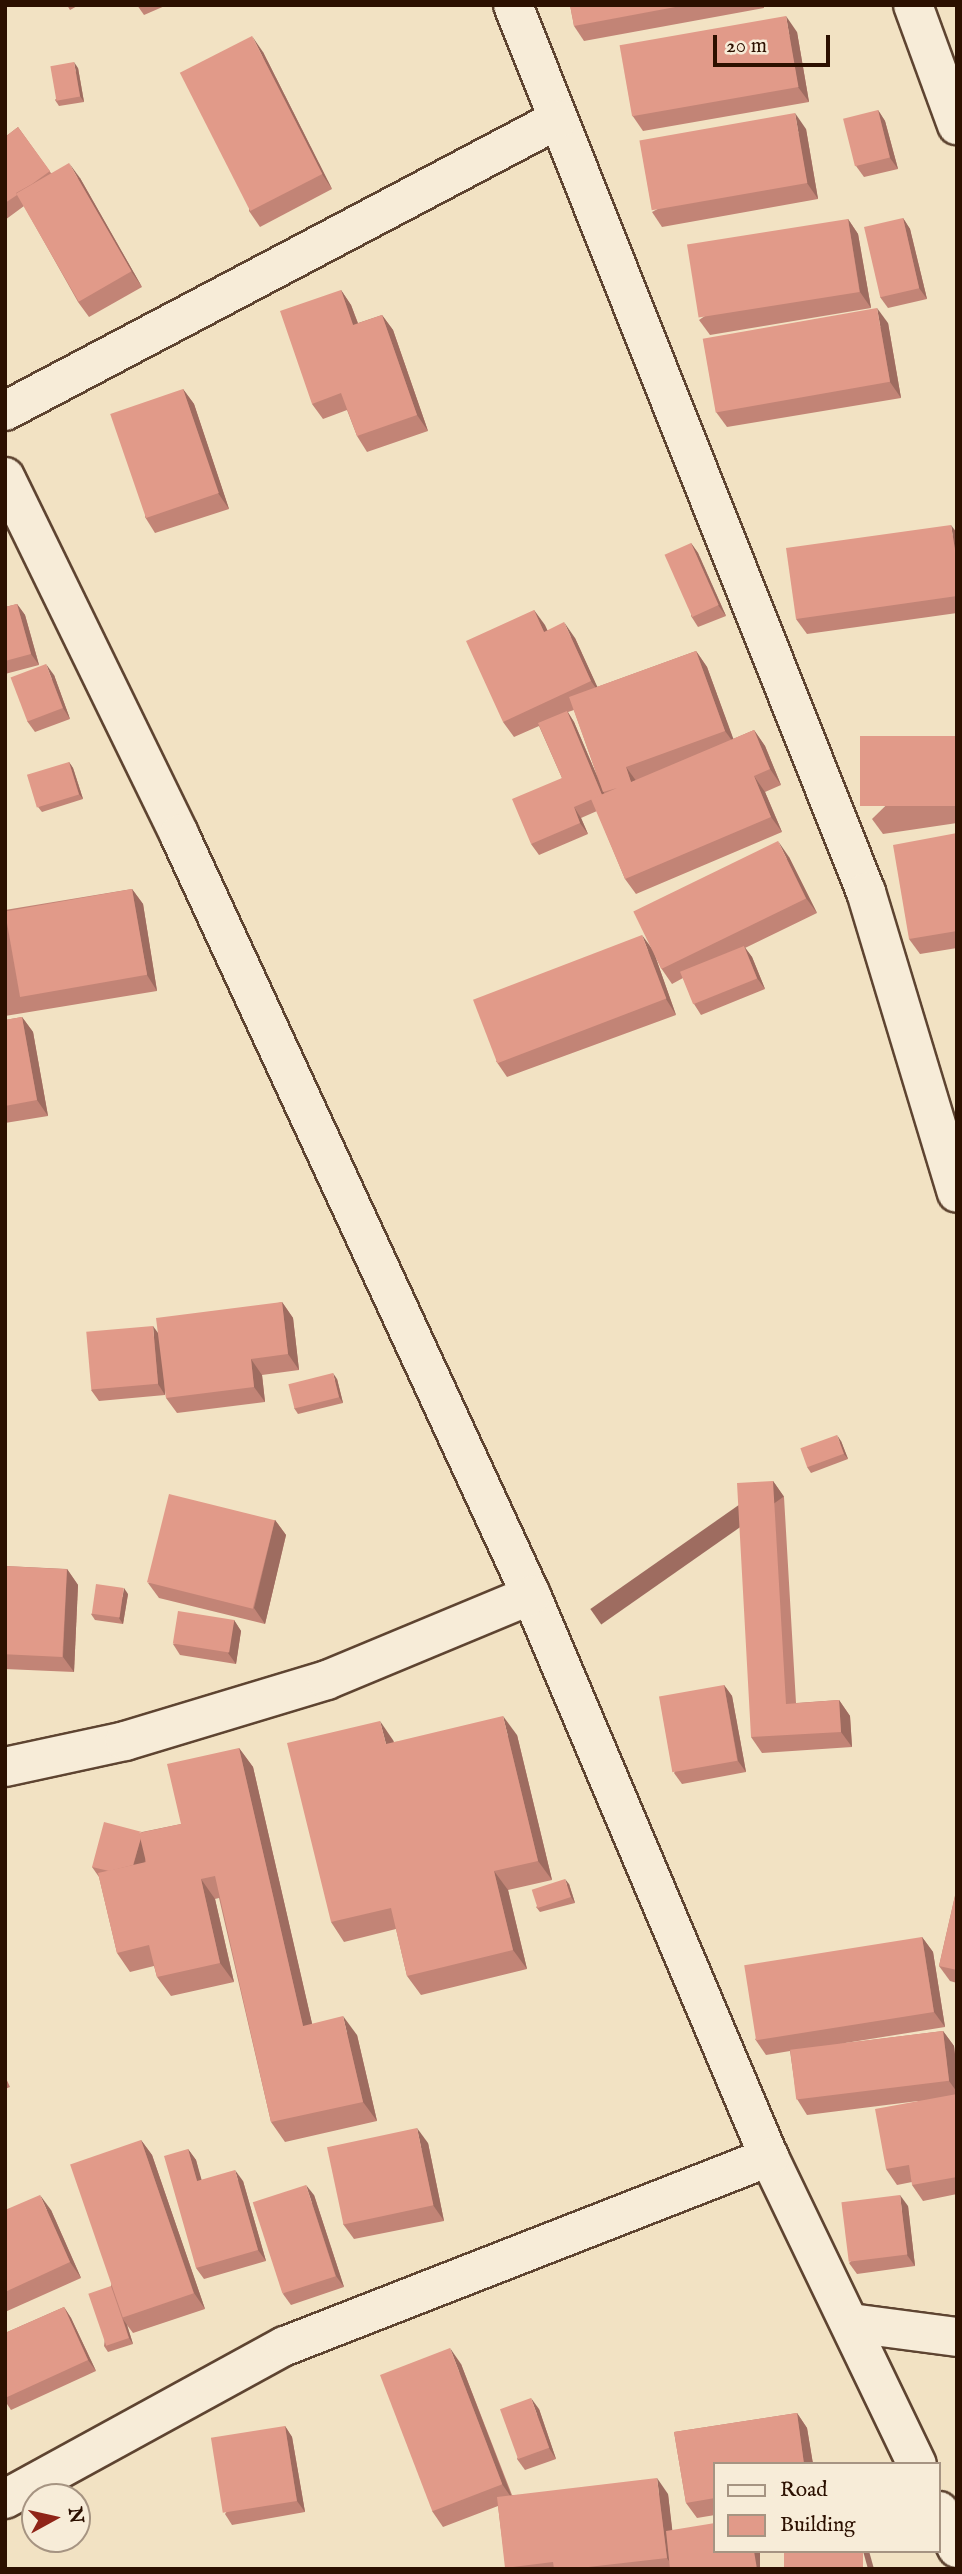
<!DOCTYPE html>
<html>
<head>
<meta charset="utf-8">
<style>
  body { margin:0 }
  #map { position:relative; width:962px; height:2574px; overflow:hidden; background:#f2e2c3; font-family:"IM FELL English",serif }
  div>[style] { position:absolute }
  .roads { filter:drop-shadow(2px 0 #5e4431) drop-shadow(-2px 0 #5e4431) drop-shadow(0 2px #5e4431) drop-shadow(0 -2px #5e4431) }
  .minor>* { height:38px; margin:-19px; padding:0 19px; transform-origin:19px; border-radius:19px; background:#f7ecd8 }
  .wall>* { inset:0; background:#c28476 }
  .shaded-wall>* { inset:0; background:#9e6c60; transform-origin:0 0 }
  .building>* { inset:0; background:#e19a89; transform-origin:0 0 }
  span { translate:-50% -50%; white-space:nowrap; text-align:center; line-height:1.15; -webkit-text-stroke:6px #f7ecd8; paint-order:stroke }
  .frame { position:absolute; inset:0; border:7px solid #2c1000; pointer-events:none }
  .legend { position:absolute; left:713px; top:2462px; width:228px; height:91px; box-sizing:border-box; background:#f7ecd8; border:2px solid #a69482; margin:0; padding:9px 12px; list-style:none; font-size:21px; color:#2c1000 }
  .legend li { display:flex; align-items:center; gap:14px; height:35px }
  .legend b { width:35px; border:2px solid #a69482 }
  .north { position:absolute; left:21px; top:2483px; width:70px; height:70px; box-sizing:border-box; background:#f7ecd8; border:2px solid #a69482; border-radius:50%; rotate:82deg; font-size:19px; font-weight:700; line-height:28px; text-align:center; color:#2c1000 }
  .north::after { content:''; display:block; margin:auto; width:24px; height:32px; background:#8f2418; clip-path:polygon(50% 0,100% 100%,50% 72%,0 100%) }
  .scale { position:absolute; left:713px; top:35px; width:117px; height:32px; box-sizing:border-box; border:4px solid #2c1000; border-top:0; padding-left:9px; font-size:21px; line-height:24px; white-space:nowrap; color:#2c1000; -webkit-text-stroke:5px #f7ecd8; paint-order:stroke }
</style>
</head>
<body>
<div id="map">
  <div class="roads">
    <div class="minor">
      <div style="left:513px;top:5px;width:955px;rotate:68.3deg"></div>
      <div style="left:866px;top:892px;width:314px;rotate:73.2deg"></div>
      <div style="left:913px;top:5px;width:128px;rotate:69.9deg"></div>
      <div style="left:5px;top:411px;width:624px;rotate:-27.8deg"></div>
      <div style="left:5px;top:477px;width:397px;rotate:64deg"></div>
      <div style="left:179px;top:834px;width:838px;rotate:65.18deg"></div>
      <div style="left:531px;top:1595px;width:610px;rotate:67.05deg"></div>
      <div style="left:769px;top:2157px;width:341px;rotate:64.3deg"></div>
      <div style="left:5px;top:1767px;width:123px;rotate:-12.2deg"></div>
      <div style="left:125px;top:1741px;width:211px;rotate:-16.8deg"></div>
      <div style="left:327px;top:1680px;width:221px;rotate:-22.6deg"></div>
      <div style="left:851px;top:2323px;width:107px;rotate:7.5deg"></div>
      <div style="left:5px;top:2499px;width:319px;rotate:-28.7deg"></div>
      <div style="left:285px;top:2346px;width:520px;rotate:-21.33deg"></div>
      <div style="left:939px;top:2511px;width:41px;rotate:64.1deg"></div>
    </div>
  </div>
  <div class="wall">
    <div style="clip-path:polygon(67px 5px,79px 5px,70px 10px)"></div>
    <div style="clip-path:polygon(137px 5px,167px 5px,144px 15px)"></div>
    <div style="clip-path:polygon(570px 5px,764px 5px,764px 8px,584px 41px,574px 26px)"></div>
    <div style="clip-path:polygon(797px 32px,809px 102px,643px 131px,632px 115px)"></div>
    <div style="clip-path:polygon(263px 52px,332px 189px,260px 227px,249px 211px)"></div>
    <div style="clip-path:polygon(78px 68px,84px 102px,59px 106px,55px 100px)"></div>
    <div style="clip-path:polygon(878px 110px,885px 121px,898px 169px,864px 177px,856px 166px)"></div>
    <div style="clip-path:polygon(18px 127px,51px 173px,80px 178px,142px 287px,89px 317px,78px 302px,24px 206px,5px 220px,5px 137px)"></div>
    <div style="clip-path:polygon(806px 129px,818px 199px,662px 227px,652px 212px)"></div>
    <div style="clip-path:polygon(903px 218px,910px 229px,927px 299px,888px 308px,880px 297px)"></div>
    <div style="clip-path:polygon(848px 219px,858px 234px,871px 308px,710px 335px,699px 320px)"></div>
    <div style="clip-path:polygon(341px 290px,351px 305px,358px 323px,382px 315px,393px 330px,428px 431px,367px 452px,357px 436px,347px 410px,323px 419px,312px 404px)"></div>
    <div style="clip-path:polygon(888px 323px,901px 398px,727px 427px,716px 412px)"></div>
    <div style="clip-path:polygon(183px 389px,194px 404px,229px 509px,155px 533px,145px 517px)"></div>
    <div style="clip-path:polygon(957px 533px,957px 613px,807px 634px,796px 619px)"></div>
    <div style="clip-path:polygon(691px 543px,698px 553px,726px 616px,698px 627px,691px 616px)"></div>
    <div style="clip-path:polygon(17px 604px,25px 615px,39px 665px,5px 674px,5px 607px)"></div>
    <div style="clip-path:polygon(evenodd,534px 610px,547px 630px,575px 638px,597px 687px,696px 651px,707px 667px,733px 739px,754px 730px,765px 746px,781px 785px,765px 792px,782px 832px,636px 894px,625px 879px,597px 811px,581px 818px,588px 834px,539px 855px,531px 844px,562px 778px,539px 726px,514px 737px,503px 722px,534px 610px,574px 710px,598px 778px,574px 722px,568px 712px,574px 710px)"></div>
    <div style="clip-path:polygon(54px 675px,70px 719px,35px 732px,27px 721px)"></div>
    <div style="clip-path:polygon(957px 736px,957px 823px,883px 834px,872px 819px)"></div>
    <div style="clip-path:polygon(69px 762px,73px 768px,83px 799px,42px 812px,38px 807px)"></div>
    <div style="clip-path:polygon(957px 833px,957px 948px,920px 954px,909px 939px)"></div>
    <div style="clip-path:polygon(789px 857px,817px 913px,745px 948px,752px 957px,765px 989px,701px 1015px,694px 1004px,683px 978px,672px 984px,661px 968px,654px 953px,676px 1015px,507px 1077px,496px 1061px,652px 949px)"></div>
    <div style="clip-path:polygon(132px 889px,143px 904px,157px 991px,5px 1016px,5px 910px)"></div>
    <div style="clip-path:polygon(22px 1017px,33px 1032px,48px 1116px,5px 1123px,5px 1020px)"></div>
    <div style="clip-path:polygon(282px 1302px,293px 1318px,299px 1370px,262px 1375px,265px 1402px,177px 1413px,166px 1398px,165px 1384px,165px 1395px,99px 1401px,91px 1390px,158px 1333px)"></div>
    <div style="clip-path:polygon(337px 1379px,343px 1403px,298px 1414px,294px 1408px)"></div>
    <div style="clip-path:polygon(841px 1441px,848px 1459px,811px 1473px,807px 1467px)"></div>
    <div style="clip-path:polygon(773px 1481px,784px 1497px,796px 1703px,839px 1700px,850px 1716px,852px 1747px,762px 1753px,751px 1737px)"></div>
    <div style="clip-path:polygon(275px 1520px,286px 1535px,265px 1624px,159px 1598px,148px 1583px)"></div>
    <div style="clip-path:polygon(5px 1566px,67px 1569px,78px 1585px,74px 1672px,5px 1669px)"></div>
    <div style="clip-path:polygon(128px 1594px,123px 1624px,95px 1620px,91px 1614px)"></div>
    <div style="clip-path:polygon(234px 1620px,241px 1631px,236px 1664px,180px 1655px,173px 1644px)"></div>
    <div style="clip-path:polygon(724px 1685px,732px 1696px,746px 1772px,682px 1784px,674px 1773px)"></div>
    <div style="clip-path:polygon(517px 1735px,552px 1880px,508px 1890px,527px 1969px,421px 1995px,407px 1976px,396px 1929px,344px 1942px,331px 1922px,393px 1740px,394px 1742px)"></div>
    <div style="clip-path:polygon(239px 1748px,253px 1767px,312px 2024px,357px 2035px,377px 2121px,285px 2142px,271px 2122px,219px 1898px,215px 1899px,234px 1982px,171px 1996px,157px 1977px,154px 1966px,130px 1972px,117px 1953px,99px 1877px,92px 1867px,142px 1832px,181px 1824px)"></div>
    <div style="clip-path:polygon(569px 1884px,575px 1903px,540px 1912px,536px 1907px)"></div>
    <div style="clip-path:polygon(957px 1887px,957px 1983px,950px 1981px,939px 1966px)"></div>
    <div style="clip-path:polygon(922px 1937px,933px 1952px,945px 2027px,839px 2044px,943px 2031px,954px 2046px,957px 2072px,957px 2194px,923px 2201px,912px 2185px,912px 2182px,897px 2185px,886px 2169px,918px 2101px,807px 2115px,797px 2099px,790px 2051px,766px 2055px,755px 2039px)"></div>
    <div style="clip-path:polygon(5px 2076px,10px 2087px,5px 2089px)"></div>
    <div style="clip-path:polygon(141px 2140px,152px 2155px,205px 2309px,133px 2333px,127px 2325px,133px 2344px,108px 2352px,104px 2346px,111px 2286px)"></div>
    <div style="clip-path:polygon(428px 2143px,444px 2221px,354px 2239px,343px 2224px)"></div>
    <div style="clip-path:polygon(188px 2149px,196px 2160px,201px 2180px,243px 2181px,266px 2261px,204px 2279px,196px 2268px)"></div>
    <div style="clip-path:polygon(314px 2195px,344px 2287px,291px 2305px,283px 2294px)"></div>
    <div style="clip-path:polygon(908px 2206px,915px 2266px,857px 2274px,849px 2263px)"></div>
    <div style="clip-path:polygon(5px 2210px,51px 2210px,81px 2278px,5px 2312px)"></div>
    <div style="clip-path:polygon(64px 2307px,71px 2318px,96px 2371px,11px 2410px,5px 2401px,5px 2333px)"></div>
    <div style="clip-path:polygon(461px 2364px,512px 2495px,668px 2494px,672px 2530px,763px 2569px,506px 2569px,498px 2506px,443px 2527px,432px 2511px)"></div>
    <div style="clip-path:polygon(539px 2409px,556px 2459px,525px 2470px,517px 2459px)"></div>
    <div style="clip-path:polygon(797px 2413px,807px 2428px,813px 2464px,715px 2464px,715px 2515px,697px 2518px,686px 2503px,674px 2432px)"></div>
    <div style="clip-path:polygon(285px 2426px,292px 2437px,305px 2512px,232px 2525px,225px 2514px)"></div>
  </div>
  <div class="shaded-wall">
    <div style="clip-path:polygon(786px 16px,797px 32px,809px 102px,798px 87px)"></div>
    <div style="clip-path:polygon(252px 36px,263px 52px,332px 189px,322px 174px)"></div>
    <div style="clip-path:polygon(74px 62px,78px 68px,84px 102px,80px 96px)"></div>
    <div style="clip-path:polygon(878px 110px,885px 121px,898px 169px,890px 158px)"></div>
    <div style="clip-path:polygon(795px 113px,806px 129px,818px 199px,807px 183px)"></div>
    <div style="clip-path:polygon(69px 163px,80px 178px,142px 287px,131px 271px)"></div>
    <div style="clip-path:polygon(903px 218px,910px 229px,927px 299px,919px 288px)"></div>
    <div style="clip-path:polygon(848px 219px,858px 234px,871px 308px,860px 292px)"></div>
    <div style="clip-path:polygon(341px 290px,351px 305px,364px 340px,353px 325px)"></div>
    <div style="clip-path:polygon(877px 308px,888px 323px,901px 398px,890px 382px)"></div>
    <div style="clip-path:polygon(382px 315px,393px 330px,428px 431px,417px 415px)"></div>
    <div style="clip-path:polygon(183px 389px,194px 404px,229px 509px,218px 493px)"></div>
    <div style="clip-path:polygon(951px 525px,957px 533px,957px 562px)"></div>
    <div style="clip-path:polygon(691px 543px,698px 553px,726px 616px,718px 605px)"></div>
    <div style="clip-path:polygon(17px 604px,25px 615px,39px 665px,31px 654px)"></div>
    <div style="clip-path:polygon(534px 610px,545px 625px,555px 647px,544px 632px)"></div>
    <div style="clip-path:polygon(564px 622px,575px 638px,602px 697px,591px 681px)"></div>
    <div style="clip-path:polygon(696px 651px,707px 667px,736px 746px,725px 731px)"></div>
    <div style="clip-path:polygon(46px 664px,54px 675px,70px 719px,63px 708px)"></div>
    <div style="clip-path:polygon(567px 711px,574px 722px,605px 795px,602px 795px)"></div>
    <div style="clip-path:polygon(754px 730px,765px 746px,781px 785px,770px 769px)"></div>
    <div style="clip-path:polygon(69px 762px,73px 768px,83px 799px,79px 794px)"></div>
    <div style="clip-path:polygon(626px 767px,637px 782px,631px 782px)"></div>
    <div style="clip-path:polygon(754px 776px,765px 792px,782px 832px,771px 817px)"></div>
    <div style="clip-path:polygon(574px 807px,581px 818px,588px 834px,580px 823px)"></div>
    <div style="clip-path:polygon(778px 841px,789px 857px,817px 913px,806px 898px)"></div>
    <div style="clip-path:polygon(132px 889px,143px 904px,157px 991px,147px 975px)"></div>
    <div style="clip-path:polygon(642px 935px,653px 950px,676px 1015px,666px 999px)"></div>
    <div style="clip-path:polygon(744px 946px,752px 957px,765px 989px,757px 978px)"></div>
    <div style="clip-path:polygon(22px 1017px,33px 1032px,48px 1116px,37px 1100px)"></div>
    <div style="clip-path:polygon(282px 1302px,293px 1318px,299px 1370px,288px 1354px)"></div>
    <div style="clip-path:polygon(153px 1326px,161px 1337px,165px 1395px,158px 1384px)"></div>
    <div style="clip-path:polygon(251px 1359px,262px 1375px,265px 1402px,254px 1387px)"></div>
    <div style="clip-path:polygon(333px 1373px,337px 1379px,343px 1403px,339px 1397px)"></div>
    <div style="clip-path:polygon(837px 1435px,841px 1441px,848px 1459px,844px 1454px)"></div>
    <div style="left:773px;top:1481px;width:19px;height:223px;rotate:55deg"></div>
    <div style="clip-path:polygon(275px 1520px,286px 1535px,265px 1624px,254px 1608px)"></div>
    <div style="clip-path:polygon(67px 1569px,78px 1585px,74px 1672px,63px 1657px)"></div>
    <div style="clip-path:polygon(124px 1588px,128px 1594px,123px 1624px,119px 1618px)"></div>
    <div style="clip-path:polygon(234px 1620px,241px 1631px,236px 1664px,228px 1653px)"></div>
    <div style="clip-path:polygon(724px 1685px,732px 1696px,746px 1772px,738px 1761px)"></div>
    <div style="clip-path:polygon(839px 1700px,850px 1716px,852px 1747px,841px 1732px)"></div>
    <div style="clip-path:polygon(503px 1716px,517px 1735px,552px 1880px,538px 1861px)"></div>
    <div style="clip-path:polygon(380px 1721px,393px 1740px,399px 1763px,386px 1744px)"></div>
    <div style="clip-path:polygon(239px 1748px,253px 1767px,317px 2045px,303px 2026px)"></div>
    <div style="clip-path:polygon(142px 1832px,150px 1843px,138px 1886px,131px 1875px)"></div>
    <div style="clip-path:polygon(494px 1871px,508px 1890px,527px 1969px,513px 1950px)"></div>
    <div style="clip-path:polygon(201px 1879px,215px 1899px,234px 1982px,220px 1963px)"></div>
    <div style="clip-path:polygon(565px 1879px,569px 1884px,575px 1903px,571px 1897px)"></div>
    <div style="clip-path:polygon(922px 1937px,933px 1952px,945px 2027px,934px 2012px)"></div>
    <div style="clip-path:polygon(343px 2016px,357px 2035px,377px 2121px,363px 2102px)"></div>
    <div style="clip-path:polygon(943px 2031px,954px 2046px,957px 2072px,957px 2092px,949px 2081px)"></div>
    <div style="clip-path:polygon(417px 2128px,428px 2143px,444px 2221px,433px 2205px)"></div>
    <div style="clip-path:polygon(141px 2140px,152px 2155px,205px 2309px,194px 2293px)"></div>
    <div style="clip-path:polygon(188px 2149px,196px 2160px,205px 2192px,197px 2181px)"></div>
    <div style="clip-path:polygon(235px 2170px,243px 2181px,266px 2261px,258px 2250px)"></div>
    <div style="clip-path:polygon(306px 2185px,314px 2195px,344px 2287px,336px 2276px)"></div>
    <div style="clip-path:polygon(40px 2195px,51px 2210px,81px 2278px,70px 2262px)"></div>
    <div style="clip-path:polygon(900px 2195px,908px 2206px,915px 2266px,907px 2255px)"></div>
    <div style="clip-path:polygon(64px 2307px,71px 2318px,96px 2371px,88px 2360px)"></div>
    <div style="clip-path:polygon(123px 2319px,127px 2325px,133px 2344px,129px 2338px)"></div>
    <div style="clip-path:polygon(450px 2348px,461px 2364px,513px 2500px,502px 2484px)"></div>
    <div style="clip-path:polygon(531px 2398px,539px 2409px,556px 2459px,549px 2448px)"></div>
    <div style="clip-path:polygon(797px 2413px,807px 2428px,813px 2464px,804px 2464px)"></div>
    <div style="clip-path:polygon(285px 2426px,292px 2437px,305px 2512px,297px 2501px)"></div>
    <div style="clip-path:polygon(657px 2478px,668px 2494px,677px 2569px,674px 2569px,667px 2558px)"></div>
    <div style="left:754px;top:2551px;width:6px;height:18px"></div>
    <div style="clip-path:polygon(863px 2551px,869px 2551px,874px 2569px,868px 2569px)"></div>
  </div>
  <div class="building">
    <div style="clip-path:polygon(570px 5px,686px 5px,574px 26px)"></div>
    <div style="left:786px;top:16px;width:72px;height:169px;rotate:80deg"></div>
    <div style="left:252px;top:36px;width:155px;height:81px;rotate:63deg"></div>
    <div style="left:74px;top:62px;width:35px;height:24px;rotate:80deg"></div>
    <div style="left:878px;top:110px;width:49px;height:36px;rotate:76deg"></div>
    <div style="left:795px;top:113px;width:71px;height:158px;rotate:80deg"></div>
    <div style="clip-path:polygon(18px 127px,50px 171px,32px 184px,16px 193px,17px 195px,5px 203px,5px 137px)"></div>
    <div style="left:69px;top:163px;width:125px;height:61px;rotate:60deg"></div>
    <div style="left:903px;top:218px;width:72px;height:40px;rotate:77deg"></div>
    <div style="left:848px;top:219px;width:74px;height:163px;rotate:81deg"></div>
    <div style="clip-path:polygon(341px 290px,353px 325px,382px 315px,417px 415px,357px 436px,341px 393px,312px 404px,280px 311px)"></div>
    <div style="left:877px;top:308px;width:75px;height:177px;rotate:80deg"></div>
    <div style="left:183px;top:389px;width:110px;height:77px;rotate:71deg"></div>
    <div style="clip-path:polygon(951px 525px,957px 562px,957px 596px,796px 619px,786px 548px)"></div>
    <div style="left:691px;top:543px;width:68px;height:29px;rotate:66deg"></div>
    <div style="clip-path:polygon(17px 604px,31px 654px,5px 661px,5px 607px)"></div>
    <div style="clip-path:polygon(534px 610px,544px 632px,564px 622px,591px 681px,503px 722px,466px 641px)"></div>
    <div style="clip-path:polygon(696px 651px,725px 731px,626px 767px,631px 782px,754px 730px,770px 769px,754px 776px,771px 817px,625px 879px,591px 799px,617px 788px,603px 792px,569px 697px)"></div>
    <div style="left:46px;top:664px;width:47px;height:38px;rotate:69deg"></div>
    <div style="clip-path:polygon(567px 711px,602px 795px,574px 807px,580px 823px,531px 844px,512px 799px,562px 778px,538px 723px)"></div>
    <div style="left:957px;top:736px;width:70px;height:97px;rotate:90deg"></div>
    <div style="left:69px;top:762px;width:34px;height:44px;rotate:73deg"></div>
    <div style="clip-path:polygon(957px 833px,957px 931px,909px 939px,893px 845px)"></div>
    <div style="left:778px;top:841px;width:64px;height:161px;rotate:64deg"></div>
    <div style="left:132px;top:889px;width:87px;height:129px;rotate:80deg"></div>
    <div style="left:642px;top:935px;width:68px;height:181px;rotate:69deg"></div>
    <div style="left:744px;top:946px;width:35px;height:69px;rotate:68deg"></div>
    <div style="clip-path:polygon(22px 1017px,37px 1100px,5px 1106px,5px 1020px)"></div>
    <div style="clip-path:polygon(282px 1302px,288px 1354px,251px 1359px,254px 1387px,166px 1398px,156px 1318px)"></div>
    <div style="left:153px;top:1326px;width:58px;height:67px;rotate:85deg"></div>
    <div style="left:333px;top:1373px;width:25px;height:46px;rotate:76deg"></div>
    <div style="left:837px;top:1435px;width:20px;height:39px;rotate:70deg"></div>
    <div style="clip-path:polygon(773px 1481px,786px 1704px,839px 1700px,841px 1732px,751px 1737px,737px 1483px)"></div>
    <div style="left:169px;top:1494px;width:109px;height:91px;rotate:14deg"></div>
    <div style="left:5px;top:1566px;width:62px;height:88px;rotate:3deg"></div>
    <div style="left:96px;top:1584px;width:28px;height:30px;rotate:8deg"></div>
    <div style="left:178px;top:1611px;width:57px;height:33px;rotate:9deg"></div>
    <div style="left:724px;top:1685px;width:77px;height:66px;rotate:80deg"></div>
    <div style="clip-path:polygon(503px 1716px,538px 1861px,494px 1871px,513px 1950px,407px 1976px,391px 1908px,331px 1922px,287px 1743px,380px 1721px,386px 1744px)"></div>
    <div style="clip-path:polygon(239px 1748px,303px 2026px,343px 2016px,363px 2102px,271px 2122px,215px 1876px,201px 1879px,220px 1963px,157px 1977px,149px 1945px,117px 1953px,98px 1873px,146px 1862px,139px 1833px,181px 1824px,167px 1764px)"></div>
    <div style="clip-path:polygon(104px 1822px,142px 1832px,139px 1833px,141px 1838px,133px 1865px,109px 1871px,92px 1867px)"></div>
    <div style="left:565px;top:1879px;width:19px;height:35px;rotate:72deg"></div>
    <div style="clip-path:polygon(957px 1887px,957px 1970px,939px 1966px)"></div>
    <div style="left:922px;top:1937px;width:76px;height:180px;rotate:81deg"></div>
    <div style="left:943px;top:2031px;width:50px;height:154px;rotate:83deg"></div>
    <div style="clip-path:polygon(957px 2094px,957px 2177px,912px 2185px,909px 2165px,886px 2169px,875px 2109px)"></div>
    <div style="left:417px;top:2128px;width:79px;height:92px;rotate:78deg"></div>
    <div style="left:141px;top:2140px;width:162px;height:75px;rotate:71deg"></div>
    <div style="clip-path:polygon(188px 2149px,197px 2181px,235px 2170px,258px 2250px,196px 2268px,164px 2156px)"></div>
    <div style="left:306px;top:2185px;width:96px;height:56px;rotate:72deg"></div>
    <div style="clip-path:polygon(40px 2195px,70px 2262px,5px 2292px,5px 2210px)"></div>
    <div style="left:900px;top:2195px;width:60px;height:59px;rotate:83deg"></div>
    <div style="left:111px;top:2286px;width:55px;height:24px;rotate:71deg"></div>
    <div style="clip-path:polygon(64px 2307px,88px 2360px,5px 2398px,5px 2333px)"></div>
    <div style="left:450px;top:2348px;width:146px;height:75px;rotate:69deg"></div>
    <div style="left:531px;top:2398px;width:53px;height:33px;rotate:70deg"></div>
    <div style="clip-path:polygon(797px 2413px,804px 2464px,715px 2464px,715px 2498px,686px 2503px,674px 2432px)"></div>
    <div style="left:285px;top:2426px;width:76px;height:75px;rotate:81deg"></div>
    <div style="clip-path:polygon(657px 2478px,667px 2558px,571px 2569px,554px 2569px,553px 2562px,505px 2568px,497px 2497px)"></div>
    <div style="clip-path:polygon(715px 2523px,715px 2551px,754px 2551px,757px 2569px,670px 2569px,666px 2531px)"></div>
    <div style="left:784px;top:2551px;width:79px;height:19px"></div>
  </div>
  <div class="frame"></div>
  <ul class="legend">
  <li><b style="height:9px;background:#f7ecd8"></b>Road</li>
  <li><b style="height:19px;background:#e19a89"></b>Building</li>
  </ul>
  <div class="north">N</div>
  <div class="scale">20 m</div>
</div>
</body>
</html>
